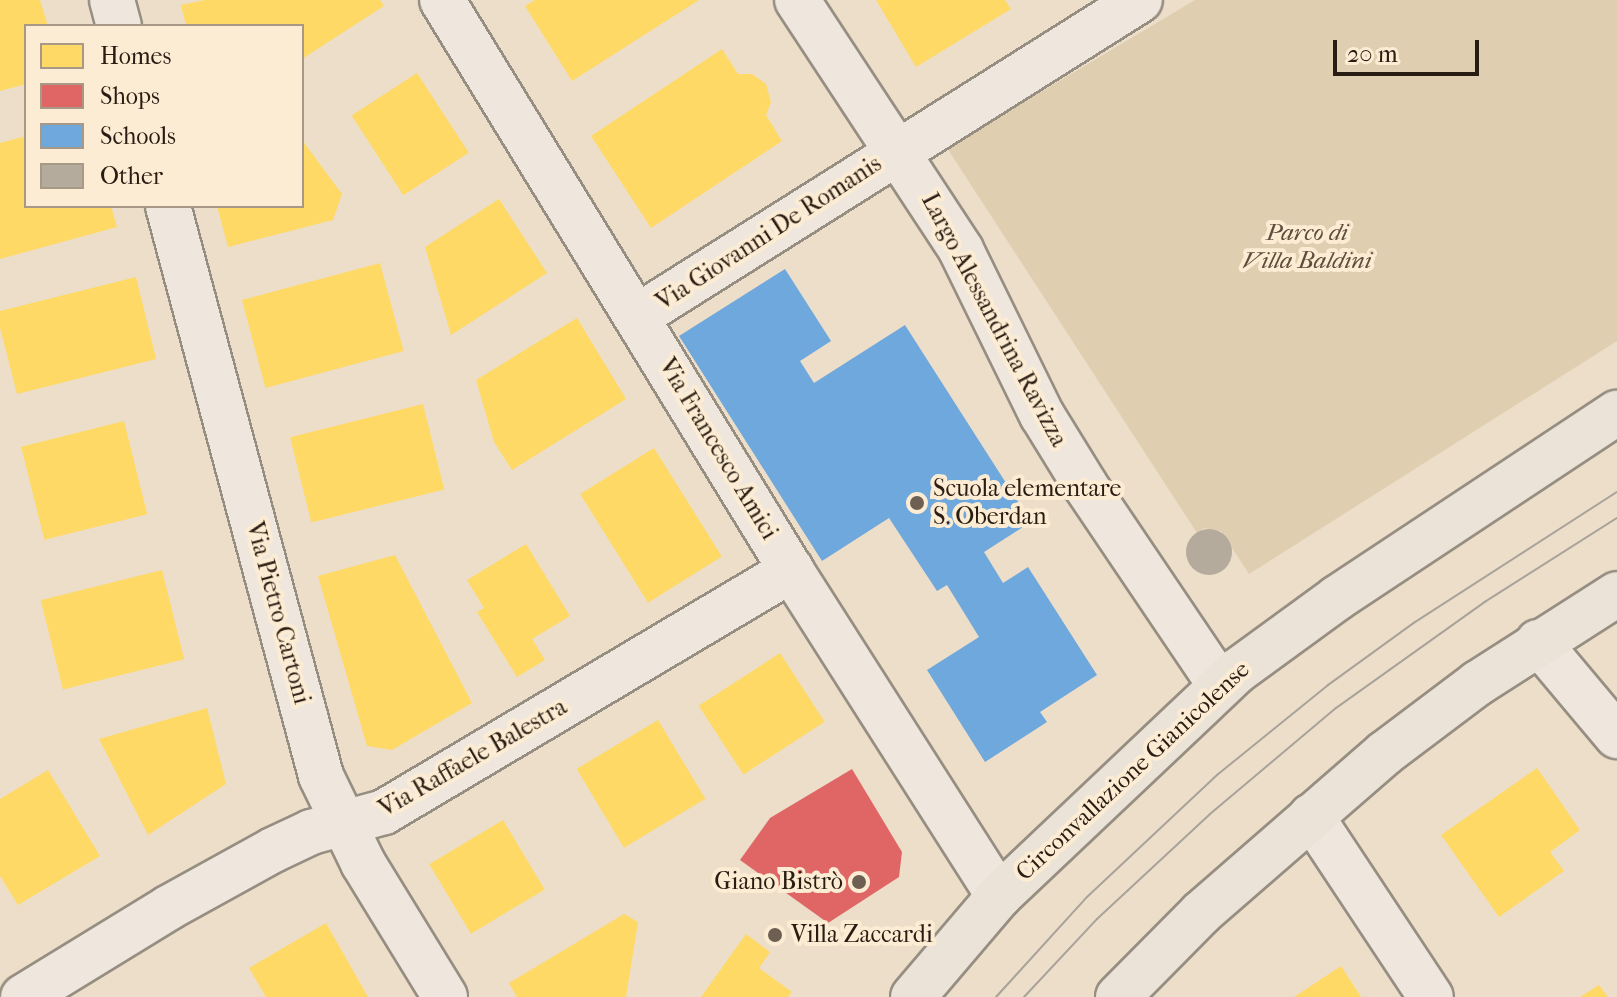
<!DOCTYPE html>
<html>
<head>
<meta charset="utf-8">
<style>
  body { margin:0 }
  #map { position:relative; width:1617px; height:997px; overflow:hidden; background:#ecdec9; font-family:"IM FELL French Canon",serif }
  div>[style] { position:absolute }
  .green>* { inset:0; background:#e0ceb1 }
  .homes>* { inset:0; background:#ffd966; transform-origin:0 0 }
  .shops>* { inset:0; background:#e06666 }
  .schools>* { inset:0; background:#6fa8dc }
  .building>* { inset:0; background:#b5ab9c }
  .round { border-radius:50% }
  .roads { filter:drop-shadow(2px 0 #978e82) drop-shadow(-2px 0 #978e82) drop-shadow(0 2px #978e82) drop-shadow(0 -2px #978e82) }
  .minor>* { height:44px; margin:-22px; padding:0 22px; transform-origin:22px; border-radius:22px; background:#efe7dd }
  .major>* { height:44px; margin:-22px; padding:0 22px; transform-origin:22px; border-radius:22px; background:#ebe3d7 }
  .tram>* { height:2px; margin:-1px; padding:0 1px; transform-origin:1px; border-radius:1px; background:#a9a299 }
  .dots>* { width:22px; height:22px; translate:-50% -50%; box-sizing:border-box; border:4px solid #fcecd3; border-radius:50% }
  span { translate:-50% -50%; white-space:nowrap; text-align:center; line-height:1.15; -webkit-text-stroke:8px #fcecd3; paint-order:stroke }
  .street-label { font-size:24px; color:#291c12 }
  .park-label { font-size:24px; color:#5d4d3c; font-style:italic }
  .poi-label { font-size:24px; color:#291c12 }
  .left { translate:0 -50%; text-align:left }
  .right { translate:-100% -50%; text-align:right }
  .legend { position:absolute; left:24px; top:24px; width:280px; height:184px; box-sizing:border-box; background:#fcecd3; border:2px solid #a89986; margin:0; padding:10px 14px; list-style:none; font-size:24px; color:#291c12 }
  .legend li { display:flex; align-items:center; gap:16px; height:40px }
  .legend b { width:40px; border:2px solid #a89986 }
  .scale { position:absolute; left:1333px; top:40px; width:146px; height:36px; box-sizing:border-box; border:4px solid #291c12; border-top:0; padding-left:10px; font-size:24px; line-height:28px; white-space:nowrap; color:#291c12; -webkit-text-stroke:6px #fcecd3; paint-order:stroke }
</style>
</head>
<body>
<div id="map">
  <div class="green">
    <div style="clip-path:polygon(1195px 0,1617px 0,1617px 341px,1249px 574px,1221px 531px,1204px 528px,1197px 533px,947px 148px)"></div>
  </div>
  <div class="homes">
    <div style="clip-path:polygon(0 0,40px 0,48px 26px,26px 26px,26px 84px,0 91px)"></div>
    <div style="clip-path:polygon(205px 0,380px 0,384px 6px,302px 59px,302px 26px,186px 26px,181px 5px)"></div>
    <div style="clip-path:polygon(535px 0,699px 0,572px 81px,525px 6px)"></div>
    <div style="clip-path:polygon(876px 0,1005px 0,1011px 9px,916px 67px)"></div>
    <div style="clip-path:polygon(722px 49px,738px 74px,752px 74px,766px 84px,771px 102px,766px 115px,782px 141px,651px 228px,591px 136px)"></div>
    <div style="left:417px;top:73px;width:95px;height:78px;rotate:57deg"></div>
    <div style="clip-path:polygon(26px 136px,26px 206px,111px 206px,117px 227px,0 259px,0 143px)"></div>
    <div style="clip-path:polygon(302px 140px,342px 194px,333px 220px,228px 247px,217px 206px,302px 206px)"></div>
    <div style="clip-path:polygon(499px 199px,547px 273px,451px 335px,425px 247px)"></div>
    <div style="left:380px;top:263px;width:91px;height:143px;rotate:75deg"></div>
    <div style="clip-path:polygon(136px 277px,156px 359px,17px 394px,0 328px,0 311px)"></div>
    <div style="clip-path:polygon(577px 318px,626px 399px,512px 470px,494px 442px,476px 380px)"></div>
    <div style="left:423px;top:404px;width:88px;height:137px;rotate:76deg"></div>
    <div style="left:124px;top:421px;width:96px;height:106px;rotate:76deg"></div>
    <div style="left:654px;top:448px;width:128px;height:87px;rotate:58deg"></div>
    <div style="clip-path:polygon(526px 544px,570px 616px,532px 639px,545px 660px,517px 677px,477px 612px,484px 608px,467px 580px)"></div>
    <div style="clip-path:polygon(395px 555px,472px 703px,392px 750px,367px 746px,318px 576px)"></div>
    <div style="left:162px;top:570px;width:92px;height:125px;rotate:76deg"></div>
    <div style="left:780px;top:653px;width:82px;height:97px;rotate:57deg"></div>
    <div style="clip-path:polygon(207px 708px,226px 784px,148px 835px,99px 739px)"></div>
    <div style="left:658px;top:720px;width:92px;height:95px;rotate:59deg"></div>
    <div style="clip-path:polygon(1537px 768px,1580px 830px,1550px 852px,1564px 871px,1499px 917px,1441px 835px)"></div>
    <div style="clip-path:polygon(48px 770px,100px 856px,18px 905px,0 876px,0 799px)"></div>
    <div style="left:503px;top:820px;width:81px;height:86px;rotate:59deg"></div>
    <div style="clip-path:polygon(624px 914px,638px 922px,626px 997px,517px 997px,509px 983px)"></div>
    <div style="clip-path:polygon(326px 923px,368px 997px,266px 997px,249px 968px)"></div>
    <div style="clip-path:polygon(746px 934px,770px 952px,759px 968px,792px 992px,788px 997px,701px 997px)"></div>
    <div style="clip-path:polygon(1341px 966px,1361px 997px,1294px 997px)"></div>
    <div style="clip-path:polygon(1599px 985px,1608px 997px,1580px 997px)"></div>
  </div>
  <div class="shops">
    <div style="clip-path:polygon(852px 769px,902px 852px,899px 877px,828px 923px,740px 860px,770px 818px)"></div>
  </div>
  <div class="schools">
    <div style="clip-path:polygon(785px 269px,831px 341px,800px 361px,814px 383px,905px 325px,1031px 522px,984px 552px,1003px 583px,1028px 567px,1097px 675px,1040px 712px,1047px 722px,985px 762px,927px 670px,979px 637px,947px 585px,937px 591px,889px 518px,822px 561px,679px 336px)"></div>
  </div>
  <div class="building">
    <div class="round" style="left:1186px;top:529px;width:46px;height:46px"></div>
  </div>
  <div class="roads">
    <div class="minor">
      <div style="left:112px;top:0;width:27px;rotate:75deg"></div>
      <div style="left:442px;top:0;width:668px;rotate:58.52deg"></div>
      <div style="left:791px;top:570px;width:387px;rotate:57.5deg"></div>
      <div style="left:797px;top:0;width:299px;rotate:56.7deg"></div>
      <div style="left:961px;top:250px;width:184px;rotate:63.9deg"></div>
      <div style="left:1042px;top:415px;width:82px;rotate:58.4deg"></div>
      <div style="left:1085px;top:485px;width:241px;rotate:56deg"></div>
      <div style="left:168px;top:206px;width:590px;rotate:74.97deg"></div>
      <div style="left:321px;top:776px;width:97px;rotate:64.2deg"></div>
      <div style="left:363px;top:863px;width:157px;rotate:58.5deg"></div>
      <div style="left:638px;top:316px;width:593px;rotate:-32.19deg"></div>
      <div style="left:1538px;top:642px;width:123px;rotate:50deg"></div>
      <div style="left:1311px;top:816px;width:217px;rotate:56.5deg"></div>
      <div style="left:23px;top:997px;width:170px;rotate:-31.5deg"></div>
      <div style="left:168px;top:908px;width:120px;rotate:-28.9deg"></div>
      <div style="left:273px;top:850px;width:42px;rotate:-25.3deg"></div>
      <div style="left:311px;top:832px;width:76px;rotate:-15.3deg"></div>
      <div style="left:384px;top:812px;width:474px;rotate:-30.7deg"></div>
    </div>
    <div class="major">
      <div style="left:913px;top:997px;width:133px;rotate:-49.6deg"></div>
      <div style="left:999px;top:896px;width:328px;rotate:-43.4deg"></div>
      <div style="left:1237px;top:671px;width:124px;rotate:-36.1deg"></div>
      <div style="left:1337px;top:598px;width:336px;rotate:-33.5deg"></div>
      <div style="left:1118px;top:997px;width:118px;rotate:-45.3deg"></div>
      <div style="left:1201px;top:913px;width:244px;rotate:-41deg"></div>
      <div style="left:1385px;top:753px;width:116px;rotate:-37deg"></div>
      <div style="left:1478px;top:683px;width:165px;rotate:-32.6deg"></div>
    </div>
  </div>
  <div class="tram">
    <div style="left:996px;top:997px;width:135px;rotate:-47.7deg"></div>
    <div style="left:1087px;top:897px;width:178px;rotate:-43.2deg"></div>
    <div style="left:1217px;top:775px;width:143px;rotate:-39deg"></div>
    <div style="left:1328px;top:685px;width:107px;rotate:-35.9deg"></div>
    <div style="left:1415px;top:622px;width:240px;rotate:-32.8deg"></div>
    <div style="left:1024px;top:997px;width:107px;rotate:-46.9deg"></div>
    <div style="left:1097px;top:919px;width:154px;rotate:-42.9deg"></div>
    <div style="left:1210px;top:814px;width:165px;rotate:-40.1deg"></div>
    <div style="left:1336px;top:708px;width:184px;rotate:-35.5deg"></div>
    <div style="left:1486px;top:601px;width:155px;rotate:-32.4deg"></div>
  </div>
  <div class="dots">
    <div style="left:917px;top:503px;background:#6d6052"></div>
    <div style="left:859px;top:882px;background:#6d6052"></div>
    <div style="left:775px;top:935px;background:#6d6052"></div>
  </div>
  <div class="street-label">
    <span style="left:769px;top:233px;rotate:-33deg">Via Giovanni De Romanis</span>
    <span style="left:994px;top:320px;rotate:62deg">Largo Alessandrina Ravizza</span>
    <span style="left:718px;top:449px;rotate:59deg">Via Francesco Amici</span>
    <span style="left:278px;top:613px;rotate:75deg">Via Pietro Cartoni</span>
    <span style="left:473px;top:758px;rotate:-30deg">Via Raffaele Balestra</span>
    <span style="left:1133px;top:771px;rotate:-43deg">Circonvallazione Gianicolense</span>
  </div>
  <div class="park-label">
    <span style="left:1307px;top:247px">Parco di<br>Villa Baldini</span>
  </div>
  <div class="poi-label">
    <span class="left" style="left:933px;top:503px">Scuola elementare<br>S. Oberdan</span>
    <span class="right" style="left:843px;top:882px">Giano Bistrò</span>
    <span class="left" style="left:791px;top:935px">Villa Zaccardi</span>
  </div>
  <ul class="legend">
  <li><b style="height:22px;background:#ffd966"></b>Homes</li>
  <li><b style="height:22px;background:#e06666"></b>Shops</li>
  <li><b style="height:22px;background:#6fa8dc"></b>Schools</li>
  <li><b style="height:22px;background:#b5ab9c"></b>Other</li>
  </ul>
  <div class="scale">20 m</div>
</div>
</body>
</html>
